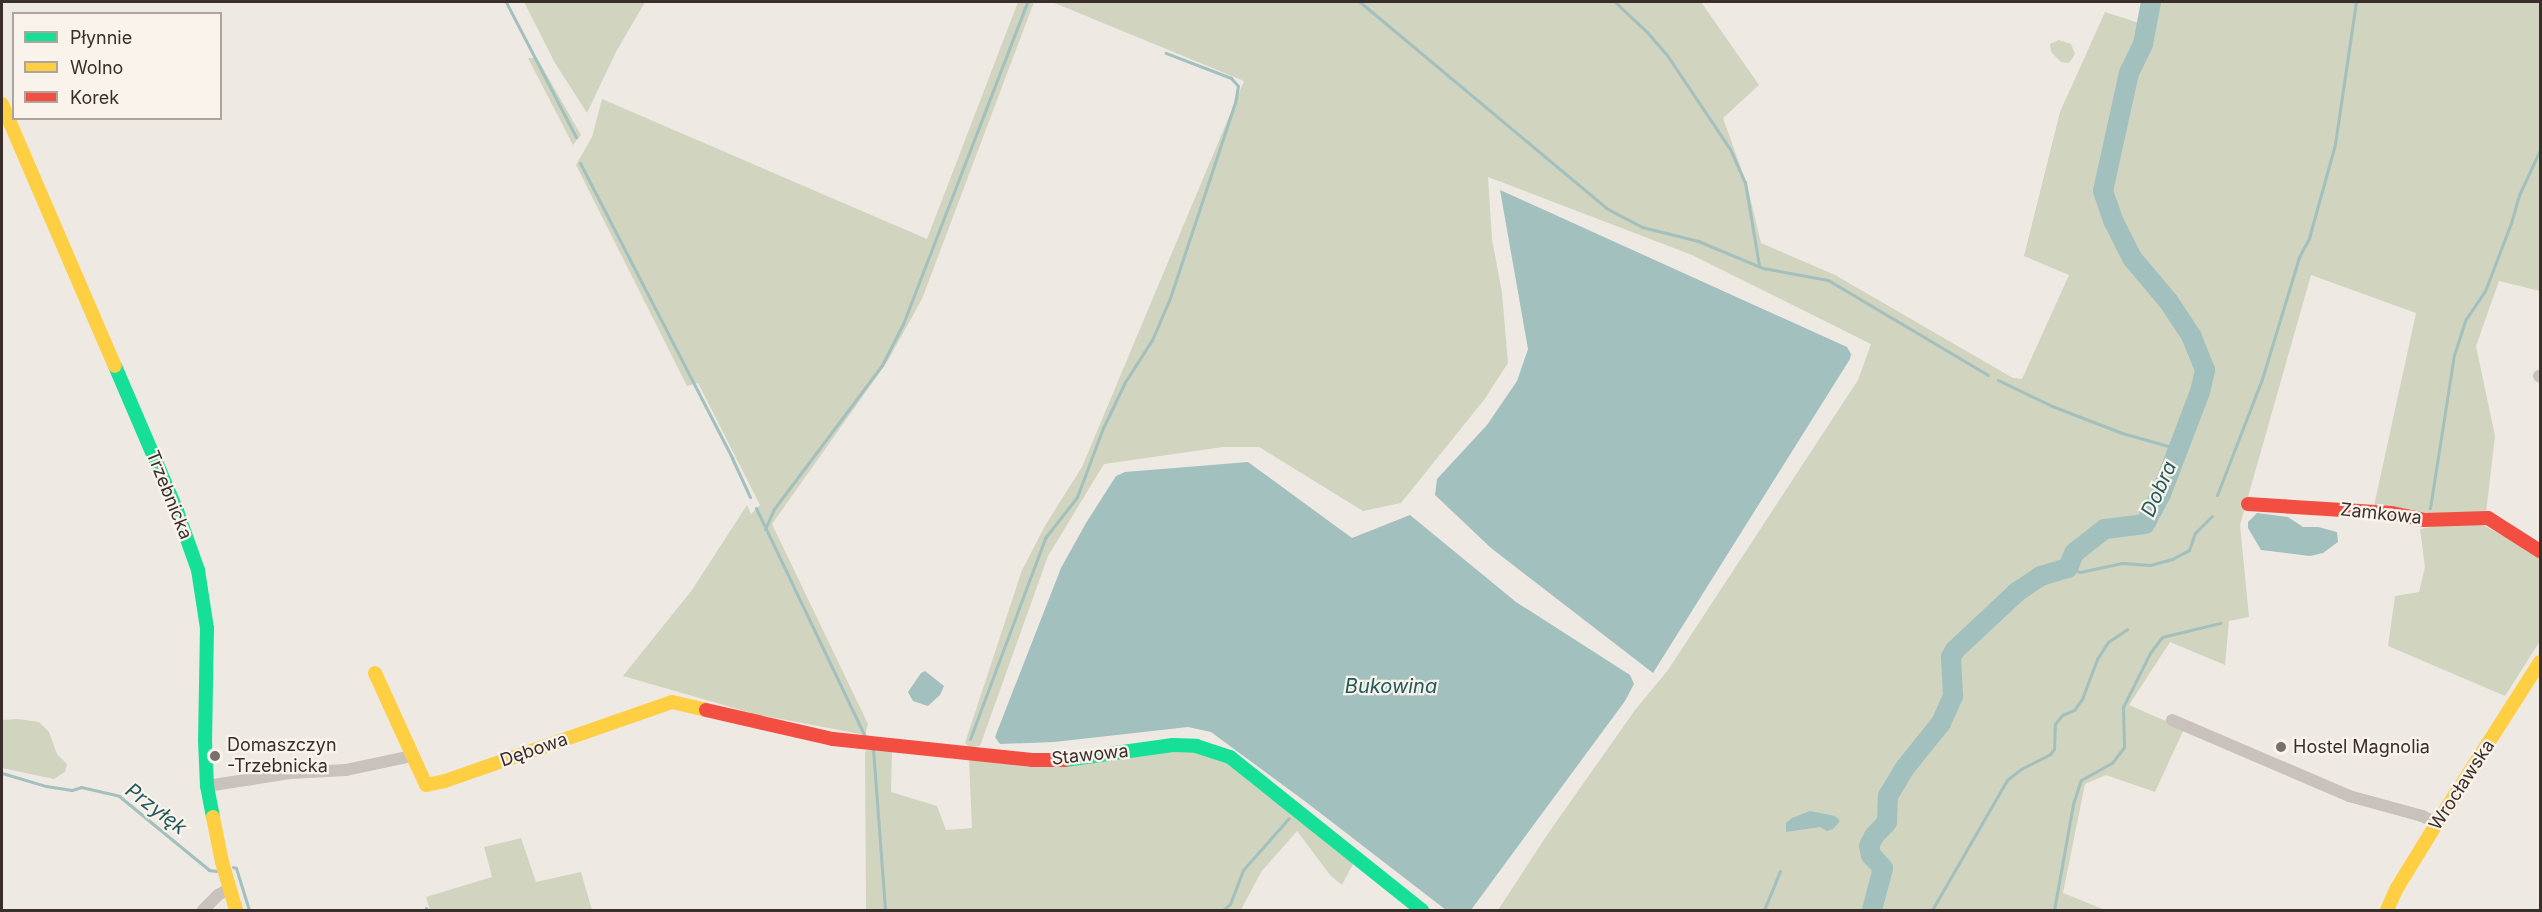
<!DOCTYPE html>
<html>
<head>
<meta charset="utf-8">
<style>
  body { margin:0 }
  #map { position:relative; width:2542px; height:912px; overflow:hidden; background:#efe9e4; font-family:Inter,sans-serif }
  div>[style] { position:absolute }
  .green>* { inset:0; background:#d1d4bf }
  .water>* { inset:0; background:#a1c0be }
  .stream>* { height:3px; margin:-1.5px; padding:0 1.5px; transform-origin:1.5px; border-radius:1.5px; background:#a1c0be }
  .river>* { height:20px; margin:-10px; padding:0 10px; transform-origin:10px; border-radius:10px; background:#a1c0be }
  .street>* { height:12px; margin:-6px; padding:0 6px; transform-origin:6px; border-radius:6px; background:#c8c1bc }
  .fast>* { height:14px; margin:-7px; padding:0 7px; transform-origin:7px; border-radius:7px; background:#16e098 }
  .slow>* { height:14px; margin:-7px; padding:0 7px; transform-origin:7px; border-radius:7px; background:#ffcf43 }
  .jam>* { height:14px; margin:-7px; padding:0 7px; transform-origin:7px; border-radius:7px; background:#f24e42 }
  .dots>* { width:16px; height:16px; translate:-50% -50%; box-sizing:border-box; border:3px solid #faf3ec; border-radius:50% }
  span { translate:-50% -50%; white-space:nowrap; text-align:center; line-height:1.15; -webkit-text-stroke:4.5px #faf3ec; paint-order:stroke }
  .street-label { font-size:18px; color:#392e2a }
  .poi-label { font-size:18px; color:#392e2a }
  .left { translate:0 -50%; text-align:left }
  .water-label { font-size:20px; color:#205a5a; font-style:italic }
  .frame { position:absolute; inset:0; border:3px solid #392e2a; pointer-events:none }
  .legend { position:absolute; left:12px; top:12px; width:210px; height:108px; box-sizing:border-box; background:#faf3ec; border:2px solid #ada49e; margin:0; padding:8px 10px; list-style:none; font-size:18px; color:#392e2a }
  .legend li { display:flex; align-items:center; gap:12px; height:30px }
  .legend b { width:30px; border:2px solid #ada49e }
</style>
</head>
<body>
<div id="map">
  <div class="green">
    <div style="clip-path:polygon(524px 2px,645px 2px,616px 52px,587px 113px,555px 63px)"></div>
    <div style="clip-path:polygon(1018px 2px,1034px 2px,922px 299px,887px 362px,772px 524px,868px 724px,865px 735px,755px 714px,623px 676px,692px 590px,747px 505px,751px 514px,760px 505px,698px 383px,687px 386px,576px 165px,592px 137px,602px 99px,927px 239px)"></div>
    <div style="clip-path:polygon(1052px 2px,1701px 2px,1759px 85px,1723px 118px,1747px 185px,1761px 243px,1835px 275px,2013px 378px,2022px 379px,2069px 275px,2024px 256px,2060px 112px,2105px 12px,2139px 23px,2139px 42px,2124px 69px,2106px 172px,2098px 194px,2105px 217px,2129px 260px,2166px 302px,2181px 326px,2196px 360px,2201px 379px,2188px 420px,2193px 422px,2204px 393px,2208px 371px,2203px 356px,2172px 300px,2133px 255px,2107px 192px,2134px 77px,2150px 32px,2156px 2px,2540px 2px,2540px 291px,2499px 281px,2476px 346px,2495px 436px,2486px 513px,2429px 513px,2374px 506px,2416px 313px,2311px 275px,2240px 525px,2249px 617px,2229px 621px,2225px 665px,2170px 642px,2129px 705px,2184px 729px,2155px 792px,2106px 775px,2085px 784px,2063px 893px,2105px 910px,1498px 910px,1547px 835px,1635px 710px,1668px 670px,1858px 380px,1871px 344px,1692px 255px,1488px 177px,1492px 239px,1502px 293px,1508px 363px,1484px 400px,1401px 503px,1363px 511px,1259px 447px,1223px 447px,1104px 464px,1048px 556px,980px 746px,969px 747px,965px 743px,1022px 570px,1046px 524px,1082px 467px,1244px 81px)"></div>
    <div style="clip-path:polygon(2059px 40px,2071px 44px,2075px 54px,2069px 63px,2061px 62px,2051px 52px,2050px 44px)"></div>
    <div style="clip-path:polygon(528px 58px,537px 58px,581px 135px,573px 145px)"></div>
    <div style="clip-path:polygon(2465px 521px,2485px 526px,2540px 556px,2540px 641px,2505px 696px,2388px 646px,2395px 596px,2419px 592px,2425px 567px,2420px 529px)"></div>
    <div style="clip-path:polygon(18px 719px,39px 722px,49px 732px,57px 754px,67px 764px,65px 772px,54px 779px,2px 768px,2px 720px)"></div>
    <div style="clip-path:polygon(1179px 747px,1226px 759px,1353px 864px,1342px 885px,1330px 875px,1297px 831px,1261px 872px,1241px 910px,866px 910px,865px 752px,869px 749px,892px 748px,891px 792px,937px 806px,946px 830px,972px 828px,969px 759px)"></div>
    <div style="clip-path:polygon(521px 838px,536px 882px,581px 872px,592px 910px,430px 910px,426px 897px,492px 877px,484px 847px)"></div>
  </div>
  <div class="water">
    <div style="clip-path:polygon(1500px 190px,1847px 347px,1851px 354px,1850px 359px,1653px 673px,1491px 548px,1435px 495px,1437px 479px,1487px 425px,1517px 381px,1528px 349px)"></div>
    <div style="clip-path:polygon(1248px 462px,1352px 538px,1410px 515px,1516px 602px,1630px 675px,1634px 684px,1625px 701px,1471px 910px,1446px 910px,1306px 802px,1211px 732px,1188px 727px,1054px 742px,1000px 744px,995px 737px,1061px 568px,1086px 523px,1116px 476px,1125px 472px)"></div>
    <div style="clip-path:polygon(2257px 513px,2288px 517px,2303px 527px,2318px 527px,2337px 532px,2338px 542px,2323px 553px,2310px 556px,2261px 550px,2248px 528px,2248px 522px)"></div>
    <div style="clip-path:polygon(925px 671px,944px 686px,940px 695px,928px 706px,913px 701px,908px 692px,921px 673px)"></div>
    <div style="clip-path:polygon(1810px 811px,1835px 816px,1840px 821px,1833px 829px,1827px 831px,1820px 827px,1786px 832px,1786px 823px,1792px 818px)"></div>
  </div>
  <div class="stream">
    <div style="left:506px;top:2px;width:152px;rotate:62.6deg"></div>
    <div style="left:1360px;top:2px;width:321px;rotate:39.9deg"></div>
    <div style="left:1606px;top:208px;width:41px;rotate:27.8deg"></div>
    <div style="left:1642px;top:227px;width:58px;rotate:14deg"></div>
    <div style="left:1698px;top:241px;width:70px;rotate:22.6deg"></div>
    <div style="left:1763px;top:268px;width:66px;rotate:10.5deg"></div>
    <div style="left:1828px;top:280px;width:186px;rotate:30.7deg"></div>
    <div style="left:1615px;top:2px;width:44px;rotate:43.2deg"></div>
    <div style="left:1647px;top:32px;width:30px;rotate:49deg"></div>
    <div style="left:1667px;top:55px;width:113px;rotate:56.2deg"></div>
    <div style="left:1730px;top:149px;width:36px;rotate:66deg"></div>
    <div style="left:1745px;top:182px;width:85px;rotate:80.5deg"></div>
    <div style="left:580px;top:163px;width:332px;rotate:62.7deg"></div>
    <div style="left:732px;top:458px;width:43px;rotate:65.2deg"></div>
    <div style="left:1998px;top:380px;width:60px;rotate:25.7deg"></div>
    <div style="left:2052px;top:406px;width:75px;rotate:21.1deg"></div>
    <div style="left:2122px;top:433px;width:59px;rotate:15.7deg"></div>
    <div style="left:2217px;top:495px;width:124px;rotate:-68.8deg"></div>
    <div style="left:2262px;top:379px;width:127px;rotate:-73.1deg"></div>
    <div style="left:2299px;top:257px;width:21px;rotate:-62deg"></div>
    <div style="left:2309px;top:238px;width:98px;rotate:-74.5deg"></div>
    <div style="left:2335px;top:144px;width:144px;rotate:-81.6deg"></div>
    <div style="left:756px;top:508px;width:254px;rotate:64.5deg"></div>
    <div style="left:2430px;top:508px;width:155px;rotate:-81.1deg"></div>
    <div style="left:2454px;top:355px;width:38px;rotate:-72deg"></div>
    <div style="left:2466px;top:319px;width:34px;rotate:-56deg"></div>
    <div style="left:2485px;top:291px;width:73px;rotate:-69.1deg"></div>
    <div style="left:2511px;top:223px;width:29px;rotate:-74deg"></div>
    <div style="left:2519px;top:195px;width:50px;rotate:-65deg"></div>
    <div style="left:765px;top:529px;width:22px;rotate:-66deg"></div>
    <div style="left:774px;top:509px;width:180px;rotate:-53.1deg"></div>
    <div style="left:882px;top:365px;width:46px;rotate:-62.9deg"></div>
    <div style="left:903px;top:324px;width:345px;rotate:-68.9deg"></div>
    <div style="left:2068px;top:568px;width:13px;rotate:18deg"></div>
    <div style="left:2080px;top:572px;width:43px;rotate:-12.1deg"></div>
    <div style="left:2122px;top:563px;width:28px;rotate:4deg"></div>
    <div style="left:2150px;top:565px;width:23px;rotate:-15deg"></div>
    <div style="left:2172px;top:559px;width:19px;rotate:-28deg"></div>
    <div style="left:2189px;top:550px;width:18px;rotate:-71deg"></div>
    <div style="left:2195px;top:533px;width:24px;rotate:-45deg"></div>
    <div style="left:970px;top:739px;width:215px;rotate:-69.5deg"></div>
    <div style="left:1045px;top:538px;width:52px;rotate:-52deg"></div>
    <div style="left:1077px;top:497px;width:74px;rotate:-69.4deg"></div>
    <div style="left:1103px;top:428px;width:51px;rotate:-64.4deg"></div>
    <div style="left:1125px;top:382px;width:50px;rotate:-57.3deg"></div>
    <div style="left:1152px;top:340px;width:46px;rotate:-66.8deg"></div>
    <div style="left:1170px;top:298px;width:206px;rotate:-71.6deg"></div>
    <div style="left:1235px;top:103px;width:17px;rotate:-80deg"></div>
    <div style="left:1238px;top:86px;width:11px;rotate:-131deg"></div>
    <div style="left:1231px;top:78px;width:70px;rotate:-159deg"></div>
    <div style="left:873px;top:749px;width:161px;rotate:85.7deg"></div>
    <div style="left:2px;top:773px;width:46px;rotate:16.5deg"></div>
    <div style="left:46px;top:786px;width:26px;rotate:9deg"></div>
    <div style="left:72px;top:790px;width:9px;rotate:-18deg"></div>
    <div style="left:81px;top:787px;width:39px;rotate:13deg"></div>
    <div style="left:119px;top:796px;width:117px;rotate:39.4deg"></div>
    <div style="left:209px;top:870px;width:7px;rotate:8deg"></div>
    <div style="left:233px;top:867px;width:3px;rotate:18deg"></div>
    <div style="left:236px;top:868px;width:44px;rotate:72.8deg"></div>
    <div style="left:426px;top:908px;width:2px;rotate:63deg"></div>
    <div style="left:1223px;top:910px;width:9px;rotate:-41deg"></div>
    <div style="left:1230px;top:904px;width:36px;rotate:-69deg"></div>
    <div style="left:1243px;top:870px;width:69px;rotate:-48.5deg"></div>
    <div style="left:1764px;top:910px;width:42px;rotate:-67.7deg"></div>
    <div style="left:1932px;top:910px;width:150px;rotate:-60deg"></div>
    <div style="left:2007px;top:780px;width:18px;rotate:-38deg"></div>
    <div style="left:2021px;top:769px;width:33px;rotate:-27deg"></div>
    <div style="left:2050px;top:754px;width:6px;rotate:-51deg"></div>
    <div style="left:2054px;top:749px;width:25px;rotate:-88deg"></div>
    <div style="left:2055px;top:724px;width:11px;rotate:-52deg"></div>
    <div style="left:2062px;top:715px;width:13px;rotate:-23deg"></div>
    <div style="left:2074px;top:710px;width:14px;rotate:-54deg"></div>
    <div style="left:2082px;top:699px;width:43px;rotate:-69.4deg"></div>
    <div style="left:2097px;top:659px;width:20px;rotate:-57deg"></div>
    <div style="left:2108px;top:642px;width:23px;rotate:-34deg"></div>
    <div style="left:2054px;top:910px;width:108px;rotate:-79.8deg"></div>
    <div style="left:2073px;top:804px;width:25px;rotate:-72deg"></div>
    <div style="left:2081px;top:780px;width:35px;rotate:-29deg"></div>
    <div style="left:2112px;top:763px;width:20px;rotate:-53deg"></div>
    <div style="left:2124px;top:747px;width:40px;rotate:-91.4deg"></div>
    <div style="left:2123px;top:707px;width:60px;rotate:-63.4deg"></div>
    <div style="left:2150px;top:653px;width:20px;rotate:-53deg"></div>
    <div style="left:2162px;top:637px;width:60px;rotate:-13.6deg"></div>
  </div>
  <div class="river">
    <div style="left:1872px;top:910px;width:43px;rotate:-75.3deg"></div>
    <div style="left:1883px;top:868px;width:18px;rotate:-133deg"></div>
    <div style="left:1871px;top:855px;width:9px;rotate:-103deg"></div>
    <div style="left:1869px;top:846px;width:11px;rotate:-63deg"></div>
    <div style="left:1874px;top:836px;width:19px;rotate:-47deg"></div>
    <div style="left:1887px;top:822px;width:26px;rotate:-88deg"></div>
    <div style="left:1888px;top:796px;width:31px;rotate:-59deg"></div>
    <div style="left:1904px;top:769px;width:59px;rotate:-51.2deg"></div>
    <div style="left:1941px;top:723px;width:30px;rotate:-66deg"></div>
    <div style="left:1953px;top:696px;width:39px;rotate:-93deg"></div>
    <div style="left:1951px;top:657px;width:8px;rotate:-60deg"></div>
    <div style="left:1955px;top:650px;width:85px;rotate:-43.1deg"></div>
    <div style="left:2017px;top:592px;width:29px;rotate:-34deg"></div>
    <div style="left:2041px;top:576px;width:28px;rotate:-17deg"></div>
    <div style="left:2068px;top:568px;width:16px;rotate:-68deg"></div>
    <div style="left:2074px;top:553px;width:39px;rotate:-38deg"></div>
    <div style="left:2105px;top:529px;width:40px;rotate:-7.1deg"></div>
    <div style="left:2145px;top:524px;width:34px;rotate:-62deg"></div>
    <div style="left:2161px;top:494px;width:109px;rotate:-69.1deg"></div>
    <div style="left:2200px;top:392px;width:23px;rotate:-77deg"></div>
    <div style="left:2205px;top:370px;width:35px;rotate:-112deg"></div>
    <div style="left:2192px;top:337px;width:42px;rotate:-123.3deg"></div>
    <div style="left:2169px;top:302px;width:57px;rotate:-130.1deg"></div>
    <div style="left:2132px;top:258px;width:42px;rotate:-116.6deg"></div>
    <div style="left:2113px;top:220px;width:31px;rotate:-109deg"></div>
    <div style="left:2103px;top:191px;width:121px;rotate:-77.6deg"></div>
    <div style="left:2129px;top:73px;width:32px;rotate:-64deg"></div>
    <div style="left:2143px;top:44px;width:43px;rotate:-79.2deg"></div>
  </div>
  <div class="street">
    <div style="left:2539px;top:376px;width:1px;rotate:45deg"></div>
    <div style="left:2172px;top:720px;width:193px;rotate:23.2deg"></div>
    <div style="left:2349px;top:796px;width:76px;rotate:15.3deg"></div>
    <div style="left:2422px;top:816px;width:17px;rotate:25deg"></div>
    <div style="left:207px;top:786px;width:84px;rotate:-8.9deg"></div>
    <div style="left:290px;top:773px;width:56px;rotate:-3.1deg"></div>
    <div style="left:346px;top:770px;width:67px;rotate:-12deg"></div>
    <div style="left:203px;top:910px;width:21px;rotate:-45deg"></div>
    <div style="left:218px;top:895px;width:13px;rotate:-29deg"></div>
  </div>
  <div class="fast">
    <div style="left:115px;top:366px;width:158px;rotate:66.8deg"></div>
    <div style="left:177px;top:511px;width:63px;rotate:70.4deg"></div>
    <div style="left:198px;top:570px;width:59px;rotate:81.2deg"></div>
    <div style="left:207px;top:628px;width:112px;rotate:91deg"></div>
    <div style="left:205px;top:740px;width:46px;rotate:87.5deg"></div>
    <div style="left:207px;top:786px;width:32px;rotate:79deg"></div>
    <div style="left:1065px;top:760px;width:109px;rotate:-7.9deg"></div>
    <div style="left:1173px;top:745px;width:23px;rotate:2deg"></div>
    <div style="left:1196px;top:746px;width:36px;rotate:18deg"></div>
    <div style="left:1230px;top:757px;width:246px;rotate:38.6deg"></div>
  </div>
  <div class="slow">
    <div style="left:2px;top:104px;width:285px;rotate:66.7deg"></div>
    <div style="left:375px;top:673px;width:123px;rotate:65.5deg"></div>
    <div style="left:426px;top:785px;width:19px;rotate:-12deg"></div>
    <div style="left:445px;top:781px;width:240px;rotate:-19.2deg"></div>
    <div style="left:672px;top:702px;width:35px;rotate:13deg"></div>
    <div style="left:213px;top:817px;width:46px;rotate:78.7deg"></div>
    <div style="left:222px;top:862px;width:50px;rotate:73.7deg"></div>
    <div style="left:2387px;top:910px;width:24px;rotate:-66deg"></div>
    <div style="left:2397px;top:888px;width:76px;rotate:-58.4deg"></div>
    <div style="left:2437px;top:823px;width:191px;rotate:-57.4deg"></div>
  </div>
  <div class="jam">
    <div style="left:2248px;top:504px;width:144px;rotate:3.6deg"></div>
    <div style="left:2392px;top:513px;width:33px;rotate:12deg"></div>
    <div style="left:2424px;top:520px;width:64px;rotate:-1.8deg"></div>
    <div style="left:2488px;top:518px;width:62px;rotate:32.4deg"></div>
    <div style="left:706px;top:710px;width:130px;rotate:12.9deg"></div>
    <div style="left:833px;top:739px;width:200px;rotate:6deg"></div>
    <div style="left:1032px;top:760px;width:33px"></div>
  </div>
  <div class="dots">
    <div style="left:2281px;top:747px;background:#796f6b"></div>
    <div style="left:215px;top:756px;background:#796f6b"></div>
  </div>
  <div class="street-label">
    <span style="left:169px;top:495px;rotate:68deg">Trzebnicka</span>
    <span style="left:2381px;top:514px;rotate:6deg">Zamkowa</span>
    <span style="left:534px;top:750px;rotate:-19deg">Dębowa</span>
    <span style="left:1090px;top:755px;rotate:-6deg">Stawowa</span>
    <span style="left:2462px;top:785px;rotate:-57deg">Wrocławska</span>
  </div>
  <div class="poi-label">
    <span class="left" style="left:227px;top:756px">Domaszczyn<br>-Trzebnicka</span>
    <span class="left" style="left:2293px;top:747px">Hostel Magnolia</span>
  </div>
  <div class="water-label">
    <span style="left:2159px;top:489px;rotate:-66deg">Dobra</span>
    <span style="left:1391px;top:686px">Bukowina</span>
    <span style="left:156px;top:809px;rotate:37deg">Przyłęk</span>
  </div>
  <div class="frame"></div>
  <ul class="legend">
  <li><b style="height:8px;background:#16e098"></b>Płynnie</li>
  <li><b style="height:8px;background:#ffcf43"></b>Wolno</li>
  <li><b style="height:8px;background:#f24e42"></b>Korek</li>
  </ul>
</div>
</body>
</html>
